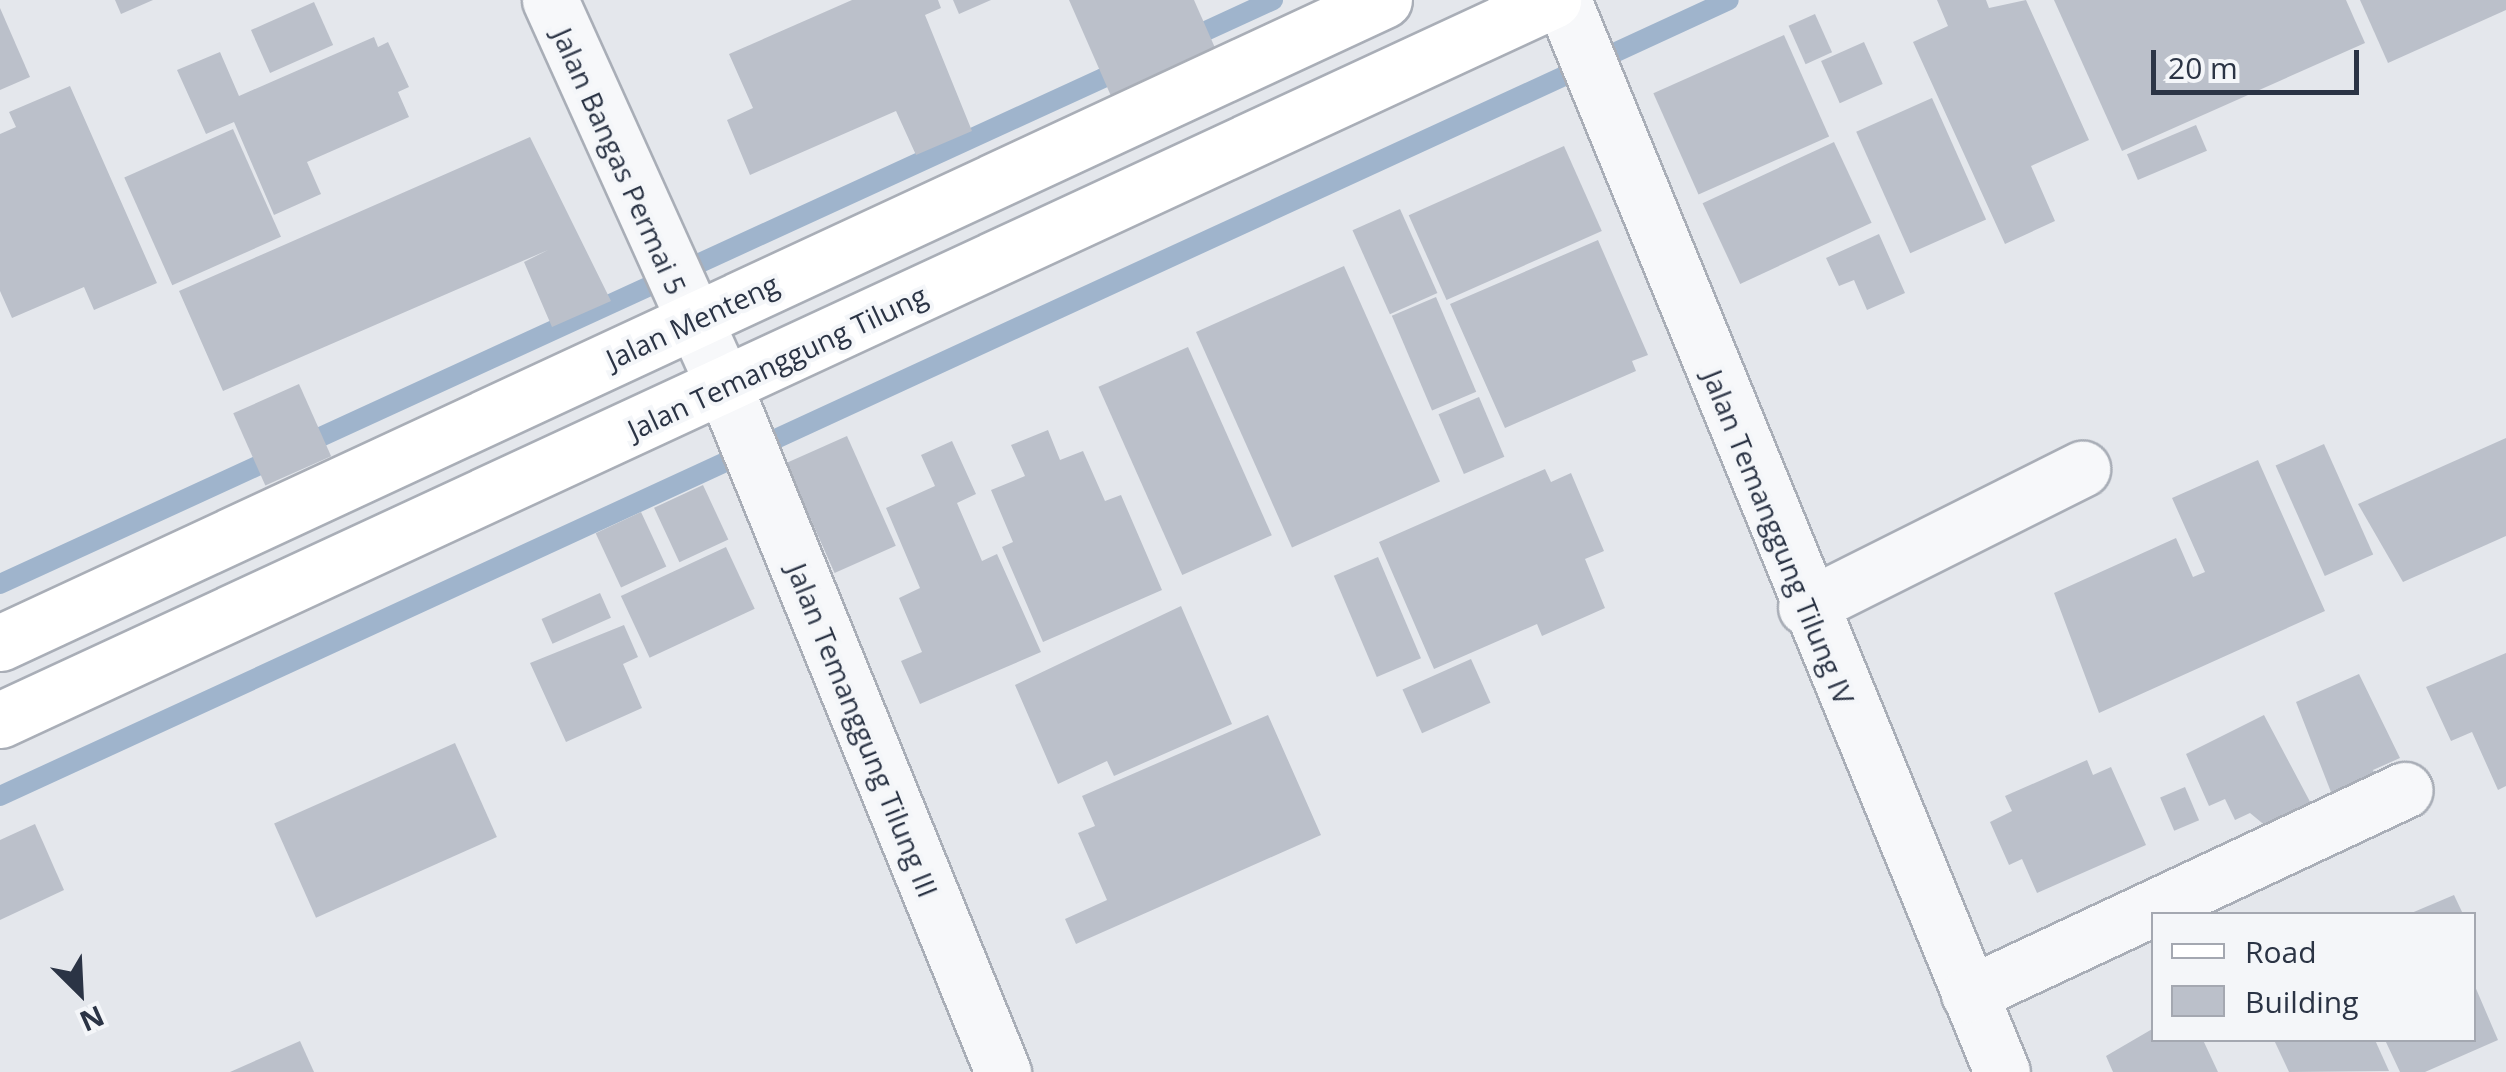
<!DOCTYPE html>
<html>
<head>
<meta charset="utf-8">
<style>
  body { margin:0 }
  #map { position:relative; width:2506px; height:1072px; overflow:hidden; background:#e4e7ec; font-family:"Open Sans",sans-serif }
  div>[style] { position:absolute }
  .stream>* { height:20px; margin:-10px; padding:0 10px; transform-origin:10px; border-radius:10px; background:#9fb4cc }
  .building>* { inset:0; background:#bbc0ca; transform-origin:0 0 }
  .roads { filter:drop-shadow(2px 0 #a9aeb7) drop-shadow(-2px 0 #a9aeb7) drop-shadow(0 2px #a9aeb7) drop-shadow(0 -2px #a9aeb7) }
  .street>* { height:55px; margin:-27.5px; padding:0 27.5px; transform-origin:27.5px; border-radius:27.5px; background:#f7f8fa }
  .secondary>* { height:55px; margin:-27.5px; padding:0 27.5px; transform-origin:27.5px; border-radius:27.5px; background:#fff }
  span { translate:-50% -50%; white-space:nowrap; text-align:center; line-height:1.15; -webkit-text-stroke:8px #f4f6f9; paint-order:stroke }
  .street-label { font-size:28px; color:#2b3445 }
  .legend { position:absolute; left:2151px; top:912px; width:325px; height:130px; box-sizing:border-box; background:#f4f6f9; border:2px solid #a4a8b1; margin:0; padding:12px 18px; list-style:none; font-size:30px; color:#2b3445 }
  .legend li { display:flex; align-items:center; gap:20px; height:50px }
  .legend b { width:50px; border:2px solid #a4a8b1 }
  .north { position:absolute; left:30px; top:942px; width:100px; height:100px; -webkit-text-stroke:8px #f4f6f9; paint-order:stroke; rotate:156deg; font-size:28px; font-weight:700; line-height:40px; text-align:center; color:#2b3445 }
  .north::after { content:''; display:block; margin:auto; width:35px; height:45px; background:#2b3445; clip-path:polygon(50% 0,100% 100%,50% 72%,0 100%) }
  .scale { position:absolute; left:2151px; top:50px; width:208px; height:45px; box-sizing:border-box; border:5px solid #2b3445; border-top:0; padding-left:12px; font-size:30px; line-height:35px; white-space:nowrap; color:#2b3445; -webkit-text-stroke:8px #f4f6f9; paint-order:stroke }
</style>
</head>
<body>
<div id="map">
  <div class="stream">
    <div style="left:1184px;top:41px;width:98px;rotate:-24.7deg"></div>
    <div style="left:0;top:584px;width:1238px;rotate:-24.64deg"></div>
    <div style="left:0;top:796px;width:1903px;rotate:-24.72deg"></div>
  </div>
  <div class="building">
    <div style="clip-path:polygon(115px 0,153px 0,121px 14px)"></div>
    <div style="clip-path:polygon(852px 0,938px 0,941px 8px,925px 15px,972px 131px,916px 155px,896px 111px,750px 175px,727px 120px,753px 108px,729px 54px)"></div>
    <div style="clip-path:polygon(953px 0,991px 0,959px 14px)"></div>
    <div style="clip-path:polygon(1069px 0,1194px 0,1223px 66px,1118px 112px)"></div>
    <div style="clip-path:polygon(1937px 0,1986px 0,1989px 8px,2026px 0,2089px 140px,2031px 166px,2055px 221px,2005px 244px,1913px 42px,1948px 26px)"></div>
    <div style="clip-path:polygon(2054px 0,2346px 0,2365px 43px,2122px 151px)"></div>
    <div style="clip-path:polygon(2360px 0,2506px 0,2506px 10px,2388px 63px)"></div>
    <div style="left:314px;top:2px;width:47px;height:69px;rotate:66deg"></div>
    <div style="clip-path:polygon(0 8px,30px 77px,0 90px)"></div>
    <div style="left:1815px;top:14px;width:42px;height:29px;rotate:66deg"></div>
    <div style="left:1784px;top:35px;width:111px;height:143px;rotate:66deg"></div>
    <div style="clip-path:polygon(374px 37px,378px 47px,388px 42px,409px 87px,398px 92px,409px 117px,307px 162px,321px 194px,274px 215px,234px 122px,206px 134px,177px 70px,220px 52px,239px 96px)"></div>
    <div style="left:1864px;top:42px;width:46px;height:47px;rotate:66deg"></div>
    <div style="clip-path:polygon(70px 86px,157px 283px,94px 310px,84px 287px,12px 318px,0 291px,0 134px,16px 127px,9px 112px)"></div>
    <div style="left:1932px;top:98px;width:133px;height:83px;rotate:66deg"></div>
    <div style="left:2196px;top:125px;width:28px;height:75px;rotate:67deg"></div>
    <div style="left:233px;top:129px;width:118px;height:119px;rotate:66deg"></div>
    <div style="clip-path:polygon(530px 137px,611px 301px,552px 327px,524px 262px,548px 250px,223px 391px,179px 291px)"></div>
    <div style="left:1834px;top:142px;width:89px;height:145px;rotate:65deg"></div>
    <div style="left:1564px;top:146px;width:93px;height:170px;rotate:66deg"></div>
    <div style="left:1400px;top:209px;width:92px;height:52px;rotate:66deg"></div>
    <div style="clip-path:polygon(1879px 234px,1905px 293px,1867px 310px,1854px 280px,1839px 286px,1826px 258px)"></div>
    <div style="clip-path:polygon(1598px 240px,1648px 355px,1632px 361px,1636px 371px,1505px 428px,1450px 304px)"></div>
    <div style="left:1344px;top:266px;width:236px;height:162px;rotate:66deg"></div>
    <div style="left:1436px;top:297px;width:103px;height:48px;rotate:67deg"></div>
    <div style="left:1188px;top:347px;width:206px;height:98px;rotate:66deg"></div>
    <div style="left:299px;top:384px;width:79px;height:72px;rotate:66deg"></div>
    <div style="left:1479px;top:397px;width:65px;height:44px;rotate:67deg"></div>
    <div style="clip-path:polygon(1048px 430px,1060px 460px,1083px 451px,1105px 501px,1121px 495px,1162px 590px,1043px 642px,1002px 547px,1013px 542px,991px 490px,1025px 476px,1011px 445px)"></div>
    <div style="left:847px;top:436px;width:120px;height:67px;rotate:66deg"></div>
    <div style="clip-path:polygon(2506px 438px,2506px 536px,2403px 582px,2358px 504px)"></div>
    <div style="clip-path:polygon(952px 441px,976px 494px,957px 503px,982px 561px,997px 554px,1041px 652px,920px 704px,901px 661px,922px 652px,899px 598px,920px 588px,886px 508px,935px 486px,921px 455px)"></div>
    <div style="left:2324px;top:444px;width:121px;height:53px;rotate:66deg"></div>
    <div style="clip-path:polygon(2258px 460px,2325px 611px,2099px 713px,2054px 593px,2176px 538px,2193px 577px,2205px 572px,2172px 498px)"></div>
    <div style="clip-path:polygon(1545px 469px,1551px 482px,1571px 473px,1604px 551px,1585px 559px,1605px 608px,1542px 636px,1537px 624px,1434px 669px,1379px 542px)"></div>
    <div style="left:703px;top:485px;width:60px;height:54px;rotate:65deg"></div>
    <div style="left:641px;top:512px;width:60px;height:50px;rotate:65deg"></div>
    <div style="left:726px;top:547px;width:68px;height:116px;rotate:65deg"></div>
    <div style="left:1378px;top:557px;width:110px;height:48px;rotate:67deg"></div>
    <div style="left:600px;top:593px;width:27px;height:64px;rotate:66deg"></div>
    <div style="clip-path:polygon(1181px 606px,1232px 724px,1114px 776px,1107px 761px,1058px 784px,1015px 685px)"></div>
    <div style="clip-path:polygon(624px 625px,638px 657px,623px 664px,642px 708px,566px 742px,530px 663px)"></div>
    <div style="clip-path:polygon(2506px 653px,2506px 786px,2498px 790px,2472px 732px,2451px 741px,2426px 687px)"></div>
    <div style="left:1471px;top:659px;width:48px;height:75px;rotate:66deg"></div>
    <div style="clip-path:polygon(2359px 674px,2400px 758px,2373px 770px,2380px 786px,2336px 805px,2296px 702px)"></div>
    <div style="clip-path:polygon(1268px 715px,1321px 835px,1076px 944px,1065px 919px,1107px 900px,1078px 833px,1095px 826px,1082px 796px)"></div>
    <div style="clip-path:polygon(2264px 715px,2316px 813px,2273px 832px,2250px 813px,2235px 820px,2225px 799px,2209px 806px,2186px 754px)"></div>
    <div style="left:455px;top:743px;width:103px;height:198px;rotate:66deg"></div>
    <div style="clip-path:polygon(2087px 760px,2093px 775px,2111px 767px,2146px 845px,2037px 893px,2022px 859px,2009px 865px,1990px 822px,2012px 811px,2005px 796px)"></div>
    <div style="left:2185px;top:787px;width:36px;height:27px;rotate:67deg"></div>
    <div style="clip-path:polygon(35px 824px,64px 890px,0 920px,0 840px)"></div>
    <div style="clip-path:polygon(2454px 895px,2463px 914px,2409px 914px)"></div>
    <div style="clip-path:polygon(2474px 984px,2498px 1040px,2425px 1072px,2400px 1072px,2385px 1040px,2474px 1040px)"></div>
    <div style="clip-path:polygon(2154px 1028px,2154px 1040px,2203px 1040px,2218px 1072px,2113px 1072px,2106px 1056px)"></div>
    <div style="clip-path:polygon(2274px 1040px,2375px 1040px,2389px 1071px,2289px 1072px)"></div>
    <div style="clip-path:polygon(300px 1041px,314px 1072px,230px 1072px)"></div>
  </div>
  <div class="roads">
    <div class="street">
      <div style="left:550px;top:0;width:423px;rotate:65.7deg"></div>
      <div style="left:724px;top:386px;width:741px;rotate:67.87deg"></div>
      <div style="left:1563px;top:0;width:1158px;rotate:67.73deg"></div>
      <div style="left:1806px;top:607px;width:309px;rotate:-26.6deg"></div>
      <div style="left:1969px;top:994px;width:481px;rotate:-25.1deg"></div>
    </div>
    <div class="secondary">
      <div style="left:0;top:643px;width:1526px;rotate:-24.92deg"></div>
      <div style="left:0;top:720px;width:1712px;rotate:-24.87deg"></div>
    </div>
  </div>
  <div class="street-label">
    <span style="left:620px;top:161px;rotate:66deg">Jalan Bangas Permai 5</span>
    <span style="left:692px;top:321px;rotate:-25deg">Jalan Menteng</span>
    <span style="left:777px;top:362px;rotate:-25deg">Jalan Temanggung Tilung</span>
    <span style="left:1779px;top:537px;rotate:68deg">Jalan Temanggung Tilung IV</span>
    <span style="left:863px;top:730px;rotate:68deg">Jalan Temanggung Tilung III</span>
  </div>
  <ul class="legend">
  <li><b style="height:12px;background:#fff"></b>Road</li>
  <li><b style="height:28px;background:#bbc0ca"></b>Building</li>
  </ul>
  <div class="north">N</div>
  <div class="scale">20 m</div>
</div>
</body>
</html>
